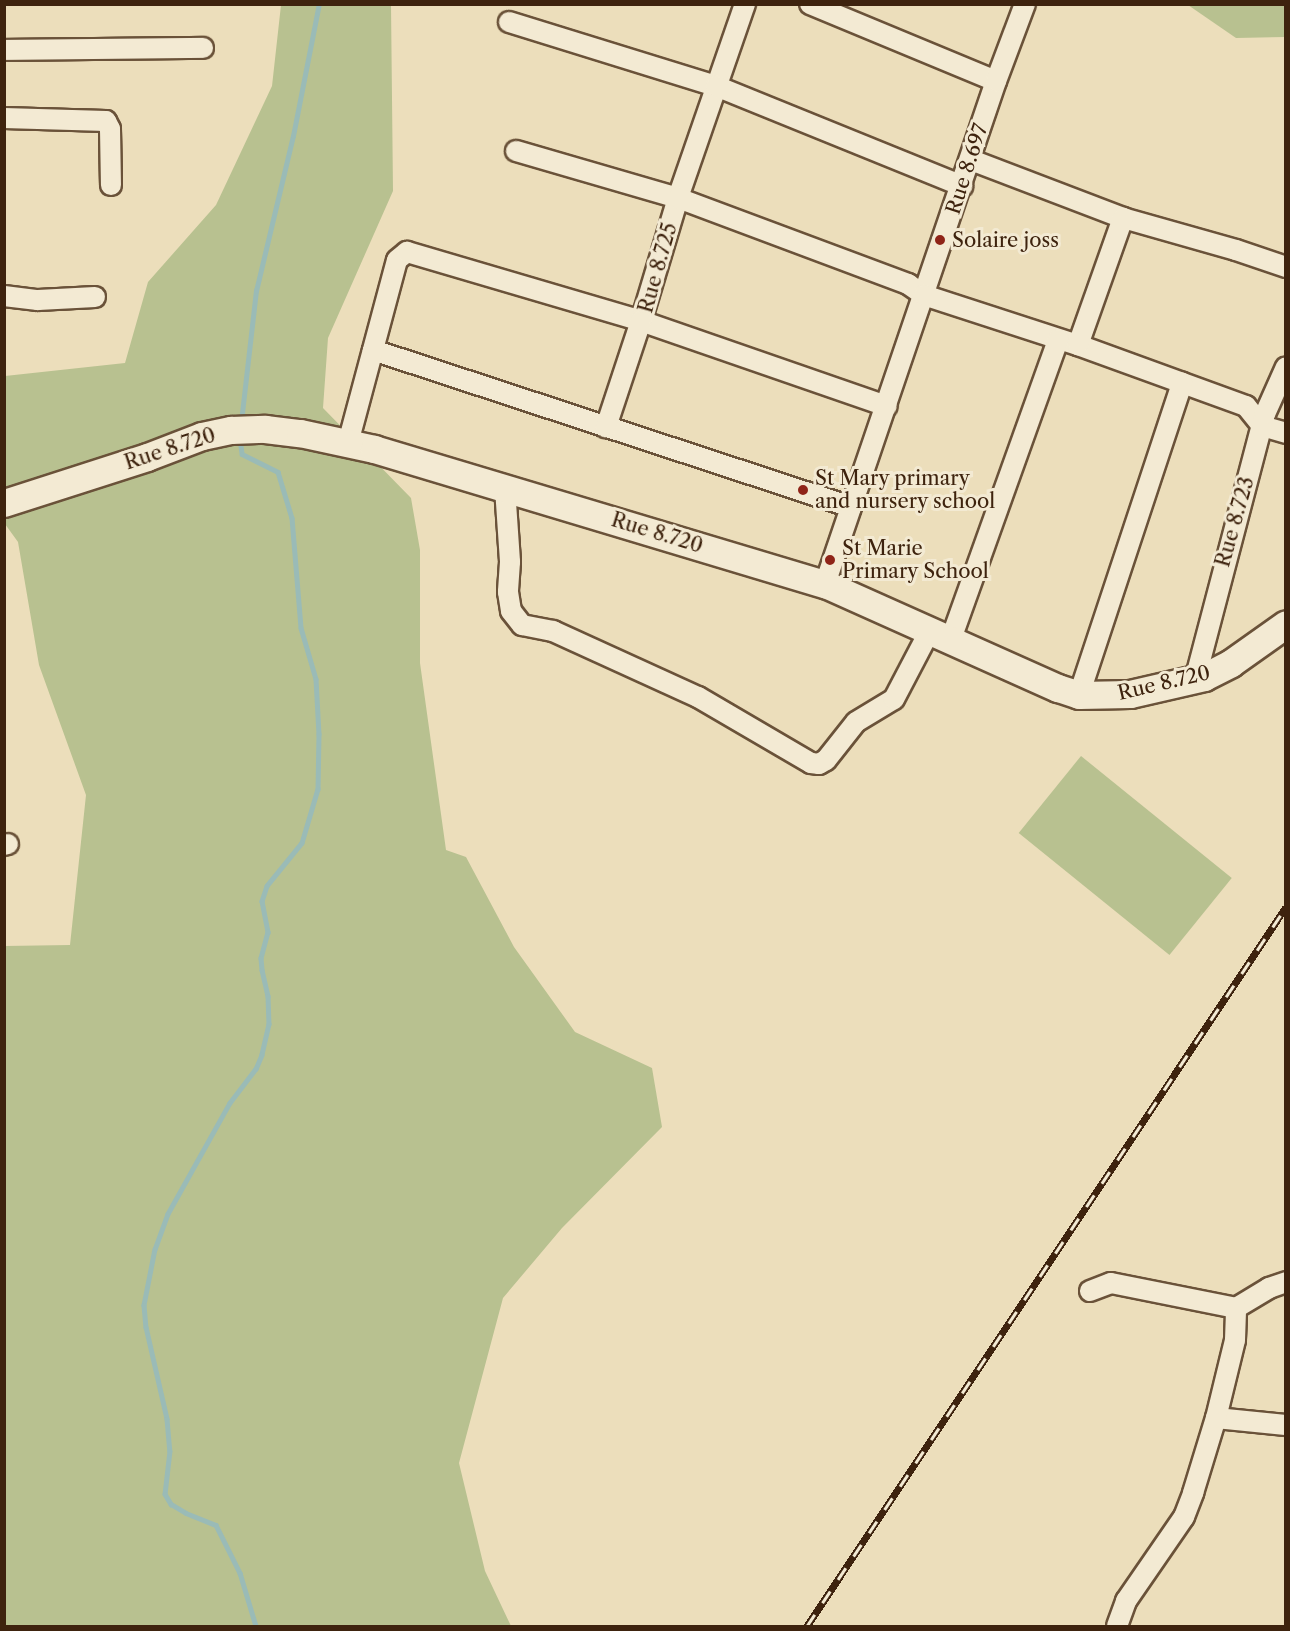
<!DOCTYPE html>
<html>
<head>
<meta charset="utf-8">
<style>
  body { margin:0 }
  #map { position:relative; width:1290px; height:1631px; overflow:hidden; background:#ecdebb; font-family:"Libre Caslon Text",serif }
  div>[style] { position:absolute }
  .green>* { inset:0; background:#b8c190; transform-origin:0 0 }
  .stream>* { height:4.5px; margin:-2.25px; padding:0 2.25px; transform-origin:2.25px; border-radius:2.25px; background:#9abbb7 }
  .roads { filter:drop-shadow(2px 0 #6a5239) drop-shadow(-2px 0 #6a5239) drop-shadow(0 2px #6a5239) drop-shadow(0 -2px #6a5239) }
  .minor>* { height:20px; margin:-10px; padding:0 10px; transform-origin:10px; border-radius:10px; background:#f3ead3 }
  .secondary>* { height:27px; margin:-13.5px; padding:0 13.5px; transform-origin:13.5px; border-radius:13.5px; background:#f3ead3 }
  .rail>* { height:7px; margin-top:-3.5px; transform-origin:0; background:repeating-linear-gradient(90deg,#f3ead3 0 14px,#3e230e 0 28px); box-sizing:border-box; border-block:2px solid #3e230e }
  .dots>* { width:16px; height:16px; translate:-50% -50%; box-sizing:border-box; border:3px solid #f3ead3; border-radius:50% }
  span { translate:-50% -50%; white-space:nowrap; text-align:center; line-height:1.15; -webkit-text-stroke:6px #f3ead3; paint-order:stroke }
  .street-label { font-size:20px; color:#3e230e }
  .poi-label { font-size:20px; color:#3e230e }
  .left { translate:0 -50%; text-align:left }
  .frame { position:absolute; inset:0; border:6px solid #3e230e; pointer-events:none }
</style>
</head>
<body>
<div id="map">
  <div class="green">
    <div style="clip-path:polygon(281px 5px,391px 5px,393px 191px,328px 338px,323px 408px,411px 498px,420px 550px,420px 663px,446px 850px,466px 857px,514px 947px,575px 1032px,652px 1068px,662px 1127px,562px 1228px,503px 1298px,459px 1463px,485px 1571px,511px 1626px,5px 1626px,5px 946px,70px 945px,86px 795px,39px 665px,18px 542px,5px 524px,5px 376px,125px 363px,148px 282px,216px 205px,272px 86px)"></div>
    <div style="clip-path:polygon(1188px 5px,1285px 5px,1285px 37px,1236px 38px)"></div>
    <div style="left:1081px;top:756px;width:194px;height:99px;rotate:39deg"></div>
  </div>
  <div class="stream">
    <div style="left:241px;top:422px;width:132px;rotate:-83.5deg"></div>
    <div style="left:256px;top:291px;width:159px;rotate:-76.6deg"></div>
    <div style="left:293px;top:136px;width:135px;rotate:-78.9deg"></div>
    <div style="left:240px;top:439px;width:15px;rotate:82deg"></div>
    <div style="left:242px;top:454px;width:40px;rotate:26.6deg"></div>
    <div style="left:278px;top:472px;width:48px;rotate:73.1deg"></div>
    <div style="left:292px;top:518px;width:110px;rotate:85.3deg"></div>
    <div style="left:301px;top:628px;width:53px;rotate:73.6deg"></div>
    <div style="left:316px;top:679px;width:55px;rotate:86.9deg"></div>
    <div style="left:319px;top:734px;width:55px;rotate:91deg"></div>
    <div style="left:318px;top:789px;width:56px;rotate:106.5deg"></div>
    <div style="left:302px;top:843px;width:55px;rotate:129.1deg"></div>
    <div style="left:267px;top:886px;width:16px;rotate:108deg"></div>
    <div style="left:262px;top:901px;width:32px;rotate:79deg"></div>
    <div style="left:268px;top:932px;width:27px;rotate:105deg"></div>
    <div style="left:261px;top:958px;width:12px;rotate:85deg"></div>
    <div style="left:262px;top:970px;width:27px;rotate:77deg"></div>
    <div style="left:268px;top:996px;width:28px;rotate:88deg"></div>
    <div style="left:269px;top:1024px;width:32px;rotate:103deg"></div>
    <div style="left:262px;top:1055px;width:15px;rotate:113deg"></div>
    <div style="left:256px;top:1069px;width:43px;rotate:127.4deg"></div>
    <div style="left:230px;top:1103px;width:127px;rotate:119.2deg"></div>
    <div style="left:168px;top:1214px;width:37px;rotate:110deg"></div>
    <div style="left:155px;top:1249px;width:57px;rotate:101.1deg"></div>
    <div style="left:144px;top:1305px;width:22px;rotate:85deg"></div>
    <div style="left:146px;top:1327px;width:94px;rotate:77.1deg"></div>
    <div style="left:167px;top:1419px;width:32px;rotate:85deg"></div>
    <div style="left:170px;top:1451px;width:43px;rotate:96.6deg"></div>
    <div style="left:165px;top:1494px;width:12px;rotate:59deg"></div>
    <div style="left:171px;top:1504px;width:17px;rotate:31deg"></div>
    <div style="left:186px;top:1513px;width:32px;rotate:22deg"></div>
    <div style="left:216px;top:1525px;width:54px;rotate:63.4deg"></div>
    <div style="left:240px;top:1573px;width:55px;rotate:73.2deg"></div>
  </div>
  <div class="roads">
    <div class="minor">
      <div style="left:745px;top:4px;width:205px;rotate:109.1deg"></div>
      <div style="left:678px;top:198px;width:128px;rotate:106.7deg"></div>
      <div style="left:641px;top:321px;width:260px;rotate:19.1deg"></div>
      <div style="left:810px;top:4px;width:201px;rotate:22.5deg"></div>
      <div style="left:996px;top:81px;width:531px;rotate:108.78deg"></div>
      <div style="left:509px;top:22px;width:217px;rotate:17.2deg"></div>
      <div style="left:716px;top:86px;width:266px;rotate:22.1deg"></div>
      <div style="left:4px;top:50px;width:199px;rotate:-0.6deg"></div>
      <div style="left:996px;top:81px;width:82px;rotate:-69.4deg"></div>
      <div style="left:4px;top:118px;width:102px;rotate:1.7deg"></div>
      <div style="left:106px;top:121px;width:9px;rotate:63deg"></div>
      <div style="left:110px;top:129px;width:56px;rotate:89deg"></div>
      <div style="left:516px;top:151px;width:169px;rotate:16.2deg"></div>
      <div style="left:678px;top:198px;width:246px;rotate:20.5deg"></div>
      <div style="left:908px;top:284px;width:19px;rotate:35deg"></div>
      <div style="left:924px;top:295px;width:162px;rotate:18deg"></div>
      <div style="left:1078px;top:345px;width:179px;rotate:20deg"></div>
      <div style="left:1246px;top:406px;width:26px;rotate:51deg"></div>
      <div style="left:1262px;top:426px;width:25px;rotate:16deg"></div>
      <div style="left:971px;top:160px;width:163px;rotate:20.9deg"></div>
      <div style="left:1123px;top:218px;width:117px;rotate:15.8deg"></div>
      <div style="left:1236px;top:250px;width:53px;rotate:18.8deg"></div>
      <div style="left:4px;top:296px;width:34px;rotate:7deg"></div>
      <div style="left:38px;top:300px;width:57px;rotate:-3deg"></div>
      <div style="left:1078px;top:345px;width:135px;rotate:-70.5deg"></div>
      <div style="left:373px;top:350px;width:503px;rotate:18.18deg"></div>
      <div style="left:348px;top:443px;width:189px;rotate:-75deg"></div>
      <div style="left:397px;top:260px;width:13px;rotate:-39deg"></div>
      <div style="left:407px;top:252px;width:244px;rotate:16.4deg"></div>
      <div style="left:641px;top:321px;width:112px;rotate:108.3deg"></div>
      <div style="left:505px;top:488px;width:74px;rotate:86.1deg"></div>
      <div style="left:510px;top:562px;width:30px;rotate:94deg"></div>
      <div style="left:508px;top:592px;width:19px;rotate:81deg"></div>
      <div style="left:511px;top:611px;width:18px;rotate:52deg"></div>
      <div style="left:522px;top:625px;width:32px;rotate:11deg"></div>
      <div style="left:553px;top:631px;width:159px;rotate:24.5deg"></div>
      <div style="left:698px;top:697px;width:131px;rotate:30.3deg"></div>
      <div style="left:811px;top:763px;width:8px;rotate:7deg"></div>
      <div style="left:819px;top:764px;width:8px;rotate:-30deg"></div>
      <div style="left:826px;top:760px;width:48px;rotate:-51.7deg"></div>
      <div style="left:856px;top:722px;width:44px;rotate:-31.2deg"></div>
      <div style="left:894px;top:699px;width:78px;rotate:-62.4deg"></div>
      <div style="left:951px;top:639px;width:318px;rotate:-70.3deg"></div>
      <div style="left:1195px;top:680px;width:275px;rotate:-75.3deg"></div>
      <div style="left:1265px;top:414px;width:51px;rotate:-65.9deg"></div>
      <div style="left:1079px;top:695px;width:329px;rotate:-71.7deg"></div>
      <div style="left:4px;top:845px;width:4px;rotate:-14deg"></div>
      <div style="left:1090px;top:1291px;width:22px;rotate:-21deg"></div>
      <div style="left:1111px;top:1283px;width:127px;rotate:11.3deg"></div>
      <div style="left:1236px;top:1308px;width:39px;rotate:-31deg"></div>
      <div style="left:1269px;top:1288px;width:18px;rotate:-19deg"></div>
      <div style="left:1216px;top:1418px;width:70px;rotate:5.7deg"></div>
      <div style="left:1117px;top:1626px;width:27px;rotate:-70deg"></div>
      <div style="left:1126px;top:1601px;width:102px;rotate:-55.4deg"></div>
      <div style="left:1184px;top:1517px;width:26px;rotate:-69deg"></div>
      <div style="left:1193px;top:1493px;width:78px;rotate:-73deg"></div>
      <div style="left:1216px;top:1418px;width:80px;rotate:-76.3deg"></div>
      <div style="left:1235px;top:1340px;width:32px;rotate:-88deg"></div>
    </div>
    <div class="secondary">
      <div style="left:4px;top:503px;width:150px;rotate:-17.8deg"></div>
      <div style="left:147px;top:457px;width:59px;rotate:-20.9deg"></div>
      <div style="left:202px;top:436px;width:30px;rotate:-12deg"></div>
      <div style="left:231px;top:430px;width:34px;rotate:-2deg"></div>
      <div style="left:265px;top:429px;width:35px;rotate:7deg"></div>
      <div style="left:300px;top:433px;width:76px;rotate:12.2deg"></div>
      <div style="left:374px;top:449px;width:471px;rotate:16.7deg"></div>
      <div style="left:825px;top:584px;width:255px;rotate:24.1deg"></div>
      <div style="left:1058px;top:688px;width:22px;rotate:18deg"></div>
      <div style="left:1079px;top:695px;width:51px;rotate:-1.1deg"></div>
      <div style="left:1130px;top:694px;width:76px;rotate:-12.9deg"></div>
      <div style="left:1204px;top:677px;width:30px;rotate:-27deg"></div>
      <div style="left:1231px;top:663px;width:67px;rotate:-35.3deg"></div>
    </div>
  </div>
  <div class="rail">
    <div style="left:807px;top:1626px;width:864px;rotate:-56.33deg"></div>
  </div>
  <div class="dots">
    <div style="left:940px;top:240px;background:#8f2418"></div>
    <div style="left:803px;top:490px;background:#8f2418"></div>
    <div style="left:830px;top:560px;background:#8f2418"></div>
  </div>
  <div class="street-label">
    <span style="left:967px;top:169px;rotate:-72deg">Rue 8.697</span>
    <span style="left:658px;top:268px;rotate:-74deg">Rue 8.725</span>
    <span style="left:170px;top:449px;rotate:-18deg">Rue 8.720</span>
    <span style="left:1235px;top:522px;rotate:-74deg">Rue 8.723</span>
    <span style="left:657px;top:533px;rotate:17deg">Rue 8.720</span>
    <span style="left:1164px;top:683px;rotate:-13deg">Rue 8.720</span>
  </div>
  <div class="poi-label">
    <span class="left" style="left:952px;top:240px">Solaire joss</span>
    <span class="left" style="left:815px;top:490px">St Mary primary<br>and nursery school</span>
    <span class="left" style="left:842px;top:560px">St Marie<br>Primary School</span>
  </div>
  <div class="frame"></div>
</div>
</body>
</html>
